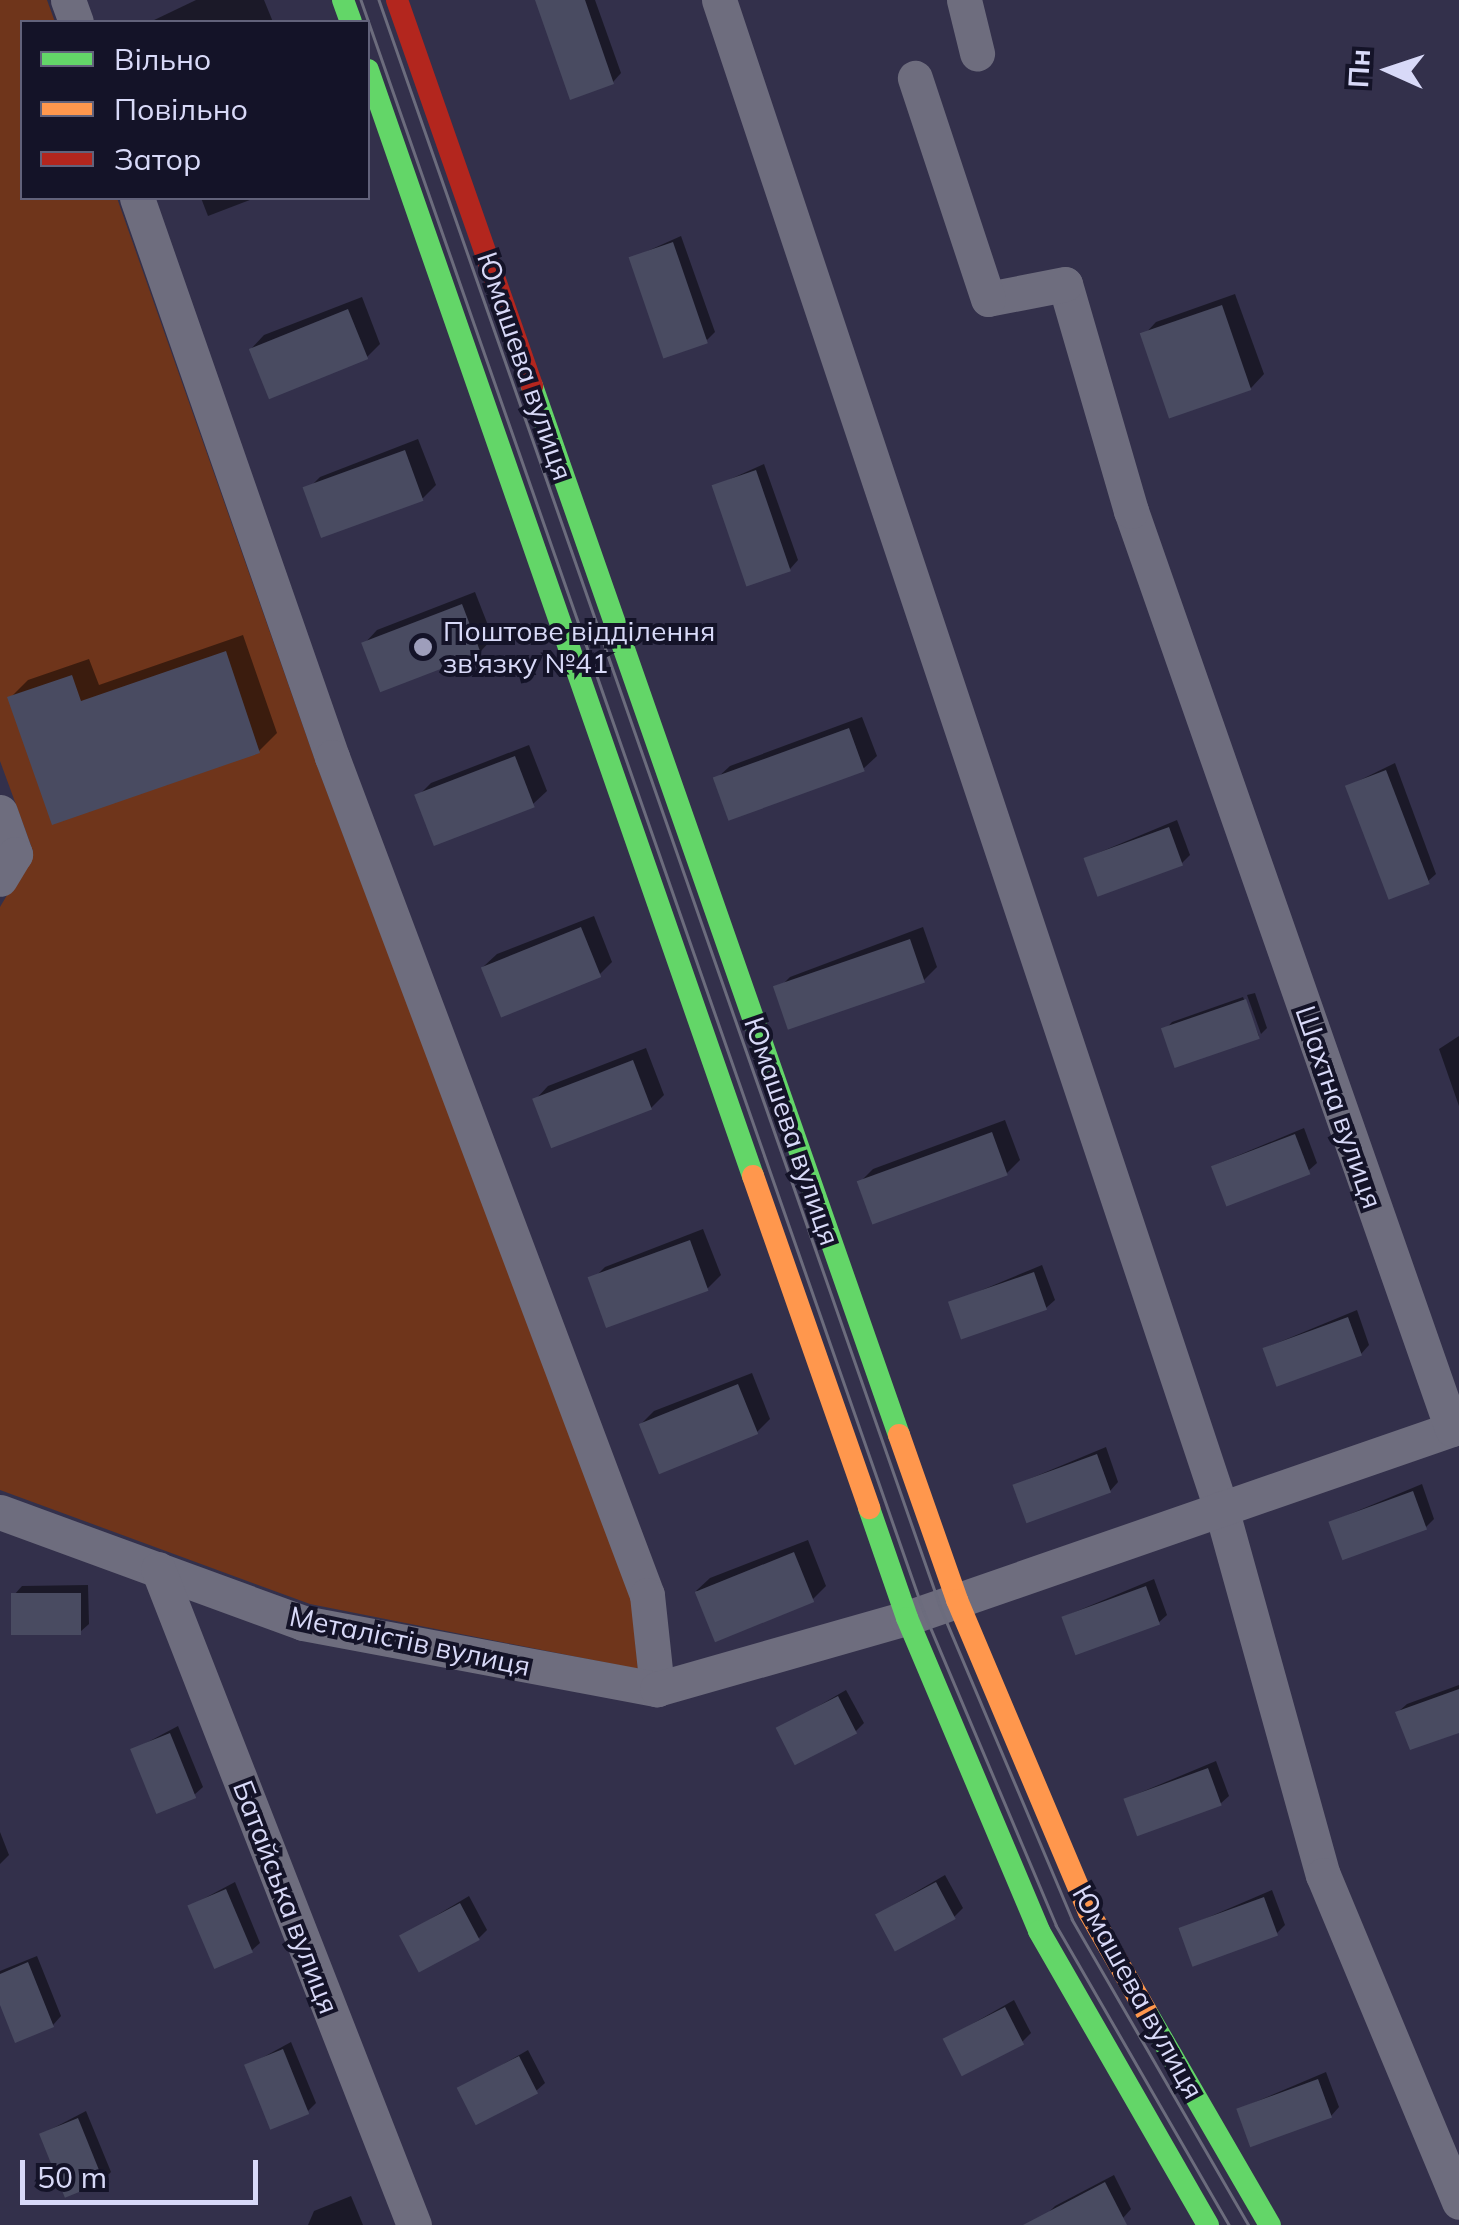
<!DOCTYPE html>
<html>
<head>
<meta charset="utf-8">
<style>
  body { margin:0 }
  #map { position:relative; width:1459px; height:2225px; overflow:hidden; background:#33304b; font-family:Mulish,sans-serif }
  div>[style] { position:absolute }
  .green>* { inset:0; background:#6f351b }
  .shadow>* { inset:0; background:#0007 }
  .building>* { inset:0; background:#494b61; transform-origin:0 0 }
  .street>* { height:35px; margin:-17.5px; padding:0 17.5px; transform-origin:17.5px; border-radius:17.5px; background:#6e6d7e }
  .fast>* { height:22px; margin:-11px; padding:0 11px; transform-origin:11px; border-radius:11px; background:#63d668 }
  .slow>* { height:22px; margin:-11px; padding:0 11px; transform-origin:11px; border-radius:11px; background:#ff974d }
  .jam>* { height:22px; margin:-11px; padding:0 11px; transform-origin:11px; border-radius:11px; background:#b3261e }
  .tram>* { height:2.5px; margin:-1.25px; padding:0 1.25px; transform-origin:1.25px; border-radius:1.25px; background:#6c6c7d }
  .dots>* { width:28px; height:28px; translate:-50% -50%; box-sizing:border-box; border:5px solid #141328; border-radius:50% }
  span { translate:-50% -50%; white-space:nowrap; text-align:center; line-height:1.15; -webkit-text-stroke:8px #141328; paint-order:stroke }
  .street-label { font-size:28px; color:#d8d9f8 }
  .poi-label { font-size:28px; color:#d8d9f8 }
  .left { translate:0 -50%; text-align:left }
  .legend { position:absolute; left:20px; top:20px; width:350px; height:180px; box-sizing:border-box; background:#141328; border:2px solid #62627b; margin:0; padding:12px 18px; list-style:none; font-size:30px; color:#d8d9f8 }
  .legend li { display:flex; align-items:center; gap:20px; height:50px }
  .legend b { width:50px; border:2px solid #62627b }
  .north { position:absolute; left:1339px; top:20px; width:100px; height:100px; -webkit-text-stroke:8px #141328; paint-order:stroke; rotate:273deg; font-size:28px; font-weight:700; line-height:40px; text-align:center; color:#d8d9f8 }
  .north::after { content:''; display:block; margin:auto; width:35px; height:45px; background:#d8d9f8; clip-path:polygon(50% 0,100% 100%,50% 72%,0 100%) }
  .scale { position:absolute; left:20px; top:2160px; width:238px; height:45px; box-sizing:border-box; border:5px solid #d8d9f8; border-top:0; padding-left:12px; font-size:30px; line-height:35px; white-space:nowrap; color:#d8d9f8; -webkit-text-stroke:8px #141328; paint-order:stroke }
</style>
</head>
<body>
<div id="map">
  <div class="green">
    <div style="clip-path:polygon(0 0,47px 0,55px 22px,22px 22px,22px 198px,117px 198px,316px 763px,631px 1595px,638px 1669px,310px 1604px,0 1490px,0 907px,33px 851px,0 761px)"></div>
  </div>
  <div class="shadow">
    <div style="clip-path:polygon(196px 0,264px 0,273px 22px,150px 22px)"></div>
    <div style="clip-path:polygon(538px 0,595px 0,621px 73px,613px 82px)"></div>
    <div style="clip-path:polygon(201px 198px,255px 198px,208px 216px)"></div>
    <div style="clip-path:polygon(681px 236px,715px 332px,707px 340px,632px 258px)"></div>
    <div style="clip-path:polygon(1235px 294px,1264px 374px,1251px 388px,1143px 336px,1156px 322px)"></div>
    <div style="clip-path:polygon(362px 297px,380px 344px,367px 357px,251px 349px,264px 335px)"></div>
    <div style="clip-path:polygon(418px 439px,436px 485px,423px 498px,307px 490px,320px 477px)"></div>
    <div style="clip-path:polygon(764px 464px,798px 560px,790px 569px,715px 486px)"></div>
    <div style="clip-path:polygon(475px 592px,493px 638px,480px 652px,364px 644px,377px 630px)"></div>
    <div style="clip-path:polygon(243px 635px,277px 733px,259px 751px,10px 698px,28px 680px,89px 659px,99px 685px)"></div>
    <div style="clip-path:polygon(862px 717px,877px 756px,863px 769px,716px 779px,730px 766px)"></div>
    <div style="clip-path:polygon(529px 745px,547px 791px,533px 804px,418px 796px,431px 783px)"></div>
    <div style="clip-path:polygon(1395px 763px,1436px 874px,1427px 882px,1348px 786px)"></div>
    <div style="clip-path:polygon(1177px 820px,1190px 855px,1181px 864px,1086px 858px)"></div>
    <div style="clip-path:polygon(594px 916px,612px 962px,599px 975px,483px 967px,497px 954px)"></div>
    <div style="clip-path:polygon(923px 927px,937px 967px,924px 980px,777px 990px,790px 977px)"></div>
    <div style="clip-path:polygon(1255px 993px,1267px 1028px,1261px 1034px,1247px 995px)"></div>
    <div style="clip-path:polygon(1243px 997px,1259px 1036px,1164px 1031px,1172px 1022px)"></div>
    <div style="clip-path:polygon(1459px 1036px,1459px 1106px,1439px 1049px)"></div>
    <div style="clip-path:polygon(646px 1048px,664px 1095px,651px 1108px,535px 1100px,548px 1086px)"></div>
    <div style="clip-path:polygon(1005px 1120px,1020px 1160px,1007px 1173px,860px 1182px,873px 1169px)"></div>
    <div style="clip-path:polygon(1304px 1128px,1317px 1163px,1308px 1171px,1213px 1166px)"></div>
    <div style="clip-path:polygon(703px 1229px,721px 1275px,708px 1288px,592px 1280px,605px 1267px)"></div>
    <div style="clip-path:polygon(1042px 1265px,1055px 1300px,1046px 1308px,951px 1303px)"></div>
    <div style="clip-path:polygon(1357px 1310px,1369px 1345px,1361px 1354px,1265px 1348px)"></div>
    <div style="clip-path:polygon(752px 1373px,770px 1419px,757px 1432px,641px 1424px,654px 1411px)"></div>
    <div style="clip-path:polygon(1106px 1447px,1118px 1482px,1110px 1491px,1015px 1485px)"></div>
    <div style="clip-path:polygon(1422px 1484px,1434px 1519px,1426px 1527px,1331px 1522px)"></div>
    <div style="clip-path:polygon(808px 1540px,826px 1586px,812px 1600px,696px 1591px,710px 1578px)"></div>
    <div style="clip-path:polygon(1154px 1579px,1167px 1615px,1158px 1623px,1063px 1617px)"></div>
    <div style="clip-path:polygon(88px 1585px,89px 1624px,80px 1632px,14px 1595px,22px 1586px)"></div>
    <div style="clip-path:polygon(1459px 1685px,1459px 1730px,1398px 1712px,1407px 1704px)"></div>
    <div style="clip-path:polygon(846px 1690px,864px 1723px,855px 1732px,779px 1729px)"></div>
    <div style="clip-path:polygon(178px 1726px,203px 1787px,194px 1795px,133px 1750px)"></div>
    <div style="clip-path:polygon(1216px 1761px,1229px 1796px,1220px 1804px,1125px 1799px)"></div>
    <div style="clip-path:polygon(0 1832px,9px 1855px,0 1864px)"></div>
    <div style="clip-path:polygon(945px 1875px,963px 1908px,954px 1917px,878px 1914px)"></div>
    <div style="clip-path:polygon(235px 1882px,260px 1943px,251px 1951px,190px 1906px)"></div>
    <div style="clip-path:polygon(1272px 1890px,1285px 1925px,1276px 1934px,1181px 1929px)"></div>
    <div style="clip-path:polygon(469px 1896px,487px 1930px,479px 1938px,402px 1936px)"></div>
    <div style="clip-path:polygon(37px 1956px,61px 2016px,53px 2025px,0 1998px,0 1971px)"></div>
    <div style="clip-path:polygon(1014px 2000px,1031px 2033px,1022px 2042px,946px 2039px)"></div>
    <div style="clip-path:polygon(291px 2042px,316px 2103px,308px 2111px,247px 2066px)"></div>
    <div style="clip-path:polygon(528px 2050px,545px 2083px,536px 2091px,460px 2089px)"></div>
    <div style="clip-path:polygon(1326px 2072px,1339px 2107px,1331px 2116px,1239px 2109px)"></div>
    <div style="clip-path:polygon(86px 2111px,111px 2172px,103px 2180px,42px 2134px)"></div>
    <div style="clip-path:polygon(1114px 2175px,1131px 2209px,1123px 2218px,1109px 2225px,1052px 2225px,1046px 2215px,1055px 2206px)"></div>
    <div style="clip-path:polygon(351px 2196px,363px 2225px,308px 2225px,314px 2211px)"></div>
  </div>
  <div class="building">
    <div style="clip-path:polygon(535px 0,585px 0,614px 84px,570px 100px)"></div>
    <div style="left:673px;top:242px;width:107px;height:47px;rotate:71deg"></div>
    <div style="left:1222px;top:305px;width:90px;height:87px;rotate:71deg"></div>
    <div style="left:348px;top:309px;width:54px;height:107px;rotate:68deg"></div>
    <div style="left:405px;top:450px;width:54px;height:109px;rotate:70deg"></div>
    <div style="left:756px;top:470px;width:107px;height:47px;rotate:71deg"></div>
    <div style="left:462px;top:604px;width:53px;height:108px;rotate:69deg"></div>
    <div style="clip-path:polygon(226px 651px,260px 753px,52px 825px,7px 697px,72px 675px,81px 701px)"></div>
    <div style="left:849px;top:728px;width:46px;height:145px;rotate:70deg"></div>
    <div style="left:515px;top:756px;width:55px;height:108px;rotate:69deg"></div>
    <div style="left:1386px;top:770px;width:122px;height:44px;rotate:69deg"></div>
    <div style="left:1169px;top:827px;width:41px;height:91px;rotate:70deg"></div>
    <div style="left:581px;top:927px;width:54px;height:108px;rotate:68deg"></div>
    <div style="left:910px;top:939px;width:46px;height:145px;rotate:71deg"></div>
    <div style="left:1246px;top:999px;width:42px;height:90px;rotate:71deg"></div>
    <div style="left:633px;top:1060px;width:53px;height:108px;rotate:69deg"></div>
    <div style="left:992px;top:1132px;width:46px;height:144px;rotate:70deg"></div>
    <div style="left:1295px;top:1134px;width:43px;height:90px;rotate:69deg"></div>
    <div style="left:690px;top:1240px;width:54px;height:109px;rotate:70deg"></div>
    <div style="left:1034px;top:1272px;width:40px;height:91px;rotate:71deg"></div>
    <div style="left:1348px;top:1317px;width:41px;height:91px;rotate:70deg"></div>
    <div style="left:738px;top:1384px;width:54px;height:107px;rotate:68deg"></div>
    <div style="left:1097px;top:1454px;width:41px;height:90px;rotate:70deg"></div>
    <div style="left:1413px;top:1491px;width:41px;height:90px;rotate:70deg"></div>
    <div style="left:794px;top:1552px;width:54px;height:107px;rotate:68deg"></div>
    <div style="left:1146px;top:1586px;width:41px;height:90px;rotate:70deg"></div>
    <div style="left:81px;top:1593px;width:42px;height:70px;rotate:90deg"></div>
    <div style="clip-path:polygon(1459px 1689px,1459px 1733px,1410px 1750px,1395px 1712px)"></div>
    <div style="left:838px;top:1696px;width:42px;height:70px;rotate:63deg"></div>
    <div style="left:170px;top:1733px;width:70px;height:43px;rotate:68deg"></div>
    <div style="left:1208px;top:1768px;width:40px;height:90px;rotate:70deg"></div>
    <div style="left:936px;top:1882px;width:42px;height:69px;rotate:62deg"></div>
    <div style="left:226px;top:1889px;width:69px;height:42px;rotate:67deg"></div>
    <div style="left:1264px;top:1897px;width:41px;height:91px;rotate:70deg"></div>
    <div style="left:460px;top:1903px;width:42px;height:69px;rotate:62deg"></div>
    <div style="clip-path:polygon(28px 1962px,54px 2027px,15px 2043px,0 2005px,0 1974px)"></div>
    <div style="left:1005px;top:2007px;width:42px;height:70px;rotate:63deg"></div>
    <div style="left:283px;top:2049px;width:70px;height:42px;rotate:68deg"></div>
    <div style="left:519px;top:2056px;width:42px;height:70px;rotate:63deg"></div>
    <div style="left:1318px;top:2079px;width:41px;height:87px;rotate:70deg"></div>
    <div style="left:78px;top:2118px;width:69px;height:42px;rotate:68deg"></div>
    <div style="clip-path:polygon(1105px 2182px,1127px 2225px,1023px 2225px)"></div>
  </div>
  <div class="street">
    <div style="left:68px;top:0;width:23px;rotate:70deg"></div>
    <div style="left:719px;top:0;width:1589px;rotate:71.59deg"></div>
    <div style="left:1221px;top:1508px;width:381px;rotate:74.5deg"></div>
    <div style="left:1323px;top:1875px;width:354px;rotate:67.4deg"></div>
    <div style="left:964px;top:0;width:55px;rotate:76.2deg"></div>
    <div style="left:137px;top:198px;width:592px;rotate:70.77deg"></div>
    <div style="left:332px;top:757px;width:895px;rotate:69.4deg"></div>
    <div style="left:647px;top:1595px;width:95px;rotate:83.9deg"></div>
    <div style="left:0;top:812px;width:45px;rotate:70.3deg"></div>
    <div style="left:15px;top:854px;width:29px;rotate:121deg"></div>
    <div style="left:0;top:1512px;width:323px;rotate:20.1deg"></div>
    <div style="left:303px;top:1623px;width:360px;rotate:10.6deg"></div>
    <div style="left:657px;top:1689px;width:260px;rotate:-15.9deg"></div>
    <div style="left:907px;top:1618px;width:577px;rotate:-19.13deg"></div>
    <div style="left:1452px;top:1429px;width:973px;rotate:-109.27deg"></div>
    <div style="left:1131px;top:511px;width:236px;rotate:-106.2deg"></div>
    <div style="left:1065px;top:284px;width:78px;rotate:169deg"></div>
    <div style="left:988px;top:299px;width:233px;rotate:-108.3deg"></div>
    <div style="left:158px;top:1569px;width:704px;rotate:68.68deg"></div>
  </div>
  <div class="fast">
    <div style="left:343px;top:0;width:23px;rotate:70deg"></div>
    <div style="left:368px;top:70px;width:1171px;rotate:70.81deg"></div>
    <div style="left:532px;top:386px;width:1111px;rotate:70.72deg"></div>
    <div style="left:869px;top:1508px;width:116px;rotate:70.9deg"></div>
    <div style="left:907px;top:1618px;width:340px;rotate:67.1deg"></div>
    <div style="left:1039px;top:1931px;width:339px;rotate:60.1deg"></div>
    <div style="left:1147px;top:2013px;width:245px;rotate:59.9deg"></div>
  </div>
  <div class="slow">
    <div style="left:753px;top:1176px;width:352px;rotate:70.7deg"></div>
    <div style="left:899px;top:1435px;width:175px;rotate:70.6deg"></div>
    <div style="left:957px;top:1600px;width:339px;rotate:67.1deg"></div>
    <div style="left:1089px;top:1912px;width:116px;rotate:60.1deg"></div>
  </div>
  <div class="jam">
    <div style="left:397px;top:0;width:409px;rotate:70.7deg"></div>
  </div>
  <div class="tram">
    <div style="left:361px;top:0;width:1707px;rotate:70.75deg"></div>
    <div style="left:924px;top:1612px;width:340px;rotate:67.1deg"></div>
    <div style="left:1056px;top:1925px;width:346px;rotate:60deg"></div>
    <div style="left:379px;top:0;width:1701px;rotate:70.74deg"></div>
    <div style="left:940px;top:1606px;width:340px;rotate:67.1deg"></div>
    <div style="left:1072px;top:1919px;width:354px;rotate:60deg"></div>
  </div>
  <div class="dots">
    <div style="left:423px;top:647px;background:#9e9ebb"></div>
  </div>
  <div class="street-label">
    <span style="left:525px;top:366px;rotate:71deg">Юмашева вулиця</span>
    <span style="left:1339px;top:1107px;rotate:71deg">Шахтна вулиця</span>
    <span style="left:792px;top:1131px;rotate:71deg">Юмашева вулиця</span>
    <span style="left:410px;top:1641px;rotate:12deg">Металістів вулиця</span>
    <span style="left:286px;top:1897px;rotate:69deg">Батайська вулиця</span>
    <span style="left:1138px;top:1992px;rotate:61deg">Юмашева вулиця</span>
  </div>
  <div class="poi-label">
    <span class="left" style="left:443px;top:647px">Поштове відділення<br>зв'язку №41</span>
  </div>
  <ul class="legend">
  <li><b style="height:12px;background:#63d668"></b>Вільно</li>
  <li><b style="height:12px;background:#ff974d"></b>Повільно</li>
  <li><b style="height:12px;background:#b3261e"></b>Затор</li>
  </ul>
  <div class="north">Пн</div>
  <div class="scale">50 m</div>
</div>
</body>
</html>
